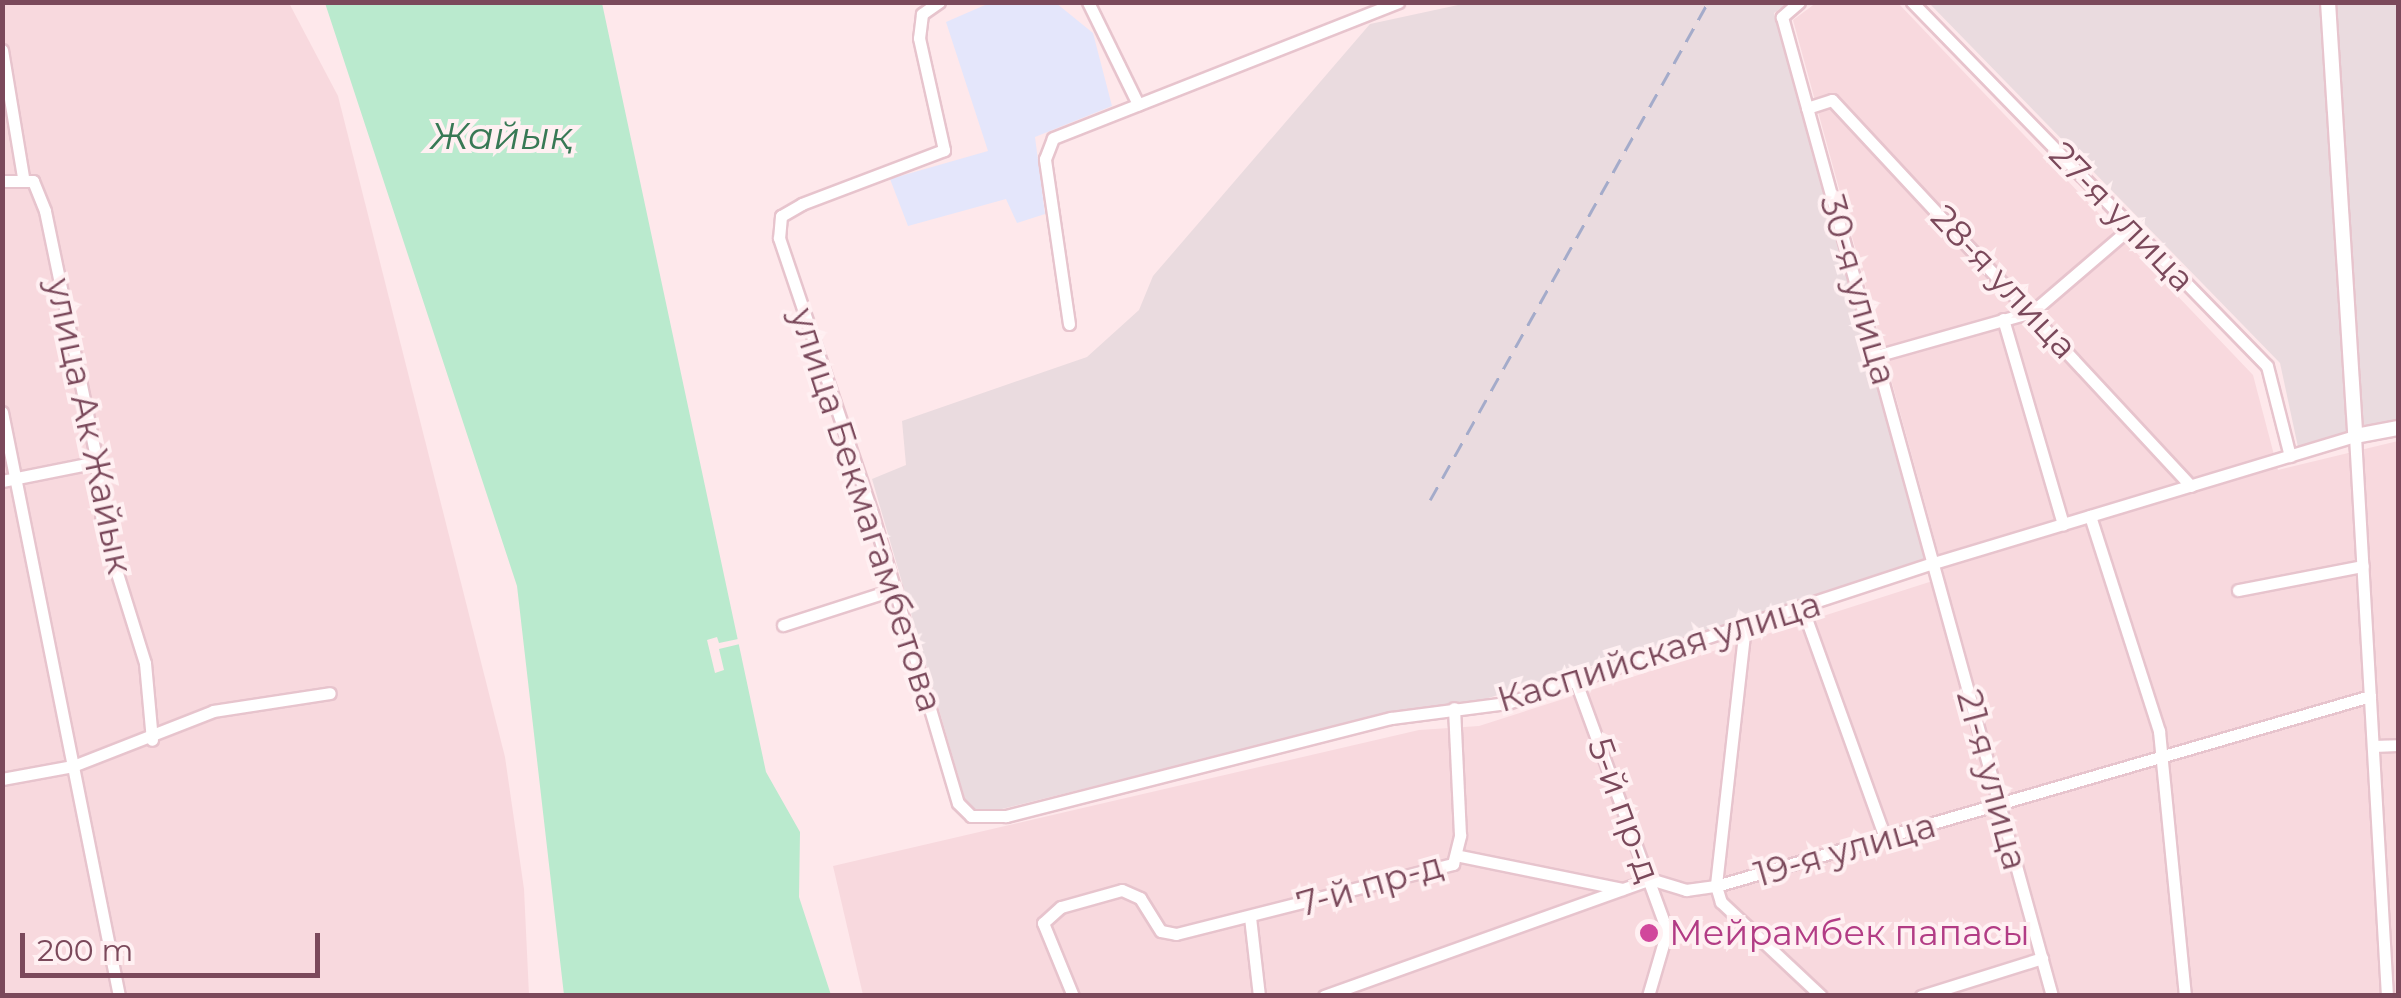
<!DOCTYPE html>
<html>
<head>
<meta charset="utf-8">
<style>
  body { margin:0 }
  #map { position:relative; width:2401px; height:998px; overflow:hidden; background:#fee8eb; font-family:Montserrat,sans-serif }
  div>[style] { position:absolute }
  .residential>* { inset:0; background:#f8d9de }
  .industrial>* { inset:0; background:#eadbdf }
  .education>* { inset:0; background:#e4e6fb }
  .water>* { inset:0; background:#baeace }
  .pier>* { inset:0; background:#fee8eb }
  .roads { filter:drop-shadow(2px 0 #e7c4cd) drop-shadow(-2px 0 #e7c4cd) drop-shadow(0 2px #e7c4cd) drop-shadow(0 -2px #e7c4cd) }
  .minor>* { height:11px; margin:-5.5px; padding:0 5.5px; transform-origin:5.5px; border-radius:5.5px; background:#fff }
  .tertiary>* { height:14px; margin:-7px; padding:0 7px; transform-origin:7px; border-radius:7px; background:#fff }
  .rail>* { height:2.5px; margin-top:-1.25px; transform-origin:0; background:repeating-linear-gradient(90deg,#a4abca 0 15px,transparent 0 25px) }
  .dots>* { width:28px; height:28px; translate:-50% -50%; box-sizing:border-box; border:5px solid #fff0f2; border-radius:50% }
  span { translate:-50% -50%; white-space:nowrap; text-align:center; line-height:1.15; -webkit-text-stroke:8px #fff0f2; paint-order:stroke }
  .street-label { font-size:35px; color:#7b495b }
  .hotel-label { font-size:35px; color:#b23c85 }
  .left { translate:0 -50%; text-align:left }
  .water-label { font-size:38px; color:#387955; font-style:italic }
  .frame { position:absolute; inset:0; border:5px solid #7b495b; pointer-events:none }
  .scale { position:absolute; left:20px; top:933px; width:300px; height:45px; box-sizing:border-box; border:5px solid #7b495b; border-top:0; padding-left:12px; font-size:30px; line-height:35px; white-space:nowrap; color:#7b495b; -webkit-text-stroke:8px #fff0f2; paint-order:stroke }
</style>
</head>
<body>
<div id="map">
  <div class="residential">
    <div style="clip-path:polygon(2px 3px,289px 3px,338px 96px,505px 757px,524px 889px,529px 995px,3px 995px)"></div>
    <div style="clip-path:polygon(1816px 3px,1898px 3px,2253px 375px,2278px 470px,2398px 441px,2398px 995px,863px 995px,833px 866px,1419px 730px,1479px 726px,1945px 577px,1793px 20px)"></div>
  </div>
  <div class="industrial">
    <div style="clip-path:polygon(1472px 2px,1787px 3px,1774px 13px,1928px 561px,1482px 700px,1391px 713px,978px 815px,967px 806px,872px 479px,906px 465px,902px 421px,1087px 357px,1139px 310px,1153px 276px,1370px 24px)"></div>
    <div style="clip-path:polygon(1929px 3px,2398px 3px,2398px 429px,2298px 447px,2280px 363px)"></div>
  </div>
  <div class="education">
    <div style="clip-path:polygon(992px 2px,1056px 3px,1093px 33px,1112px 106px,1035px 137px,1045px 214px,1017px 223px,1006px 199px,908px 226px,890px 179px,988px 151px,946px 22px)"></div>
  </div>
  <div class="water">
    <div style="clip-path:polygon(325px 3px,602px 3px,766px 772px,800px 832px,799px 897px,831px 995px,564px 995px,517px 586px)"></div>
  </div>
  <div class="pier">
    <div style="clip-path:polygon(717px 637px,719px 643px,743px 638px,744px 643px,719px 649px,724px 670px,715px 673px,707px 640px)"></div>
  </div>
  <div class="roads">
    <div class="minor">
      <div style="left:939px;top:2px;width:21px;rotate:145deg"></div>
      <div style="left:922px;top:14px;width:24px;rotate:97deg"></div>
      <div style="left:919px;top:38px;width:115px;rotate:77.4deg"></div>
      <div style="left:944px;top:150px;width:152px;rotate:159.2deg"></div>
      <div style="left:802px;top:204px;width:24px;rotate:150deg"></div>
      <div style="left:781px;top:216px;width:22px;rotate:95deg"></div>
      <div style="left:779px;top:238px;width:290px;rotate:71.3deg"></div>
      <div style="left:872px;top:513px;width:302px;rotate:73.5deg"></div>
      <div style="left:958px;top:803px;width:18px;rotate:45deg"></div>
      <div style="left:971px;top:816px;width:35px"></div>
      <div style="left:1006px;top:816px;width:397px;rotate:-14.3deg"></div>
      <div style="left:1391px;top:718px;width:117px;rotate:-7.4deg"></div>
      <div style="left:1507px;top:703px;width:449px;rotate:-18.2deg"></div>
      <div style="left:1934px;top:563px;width:440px;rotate:-16.8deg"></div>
      <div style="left:2355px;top:436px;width:561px;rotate:86.73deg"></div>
      <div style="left:1088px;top:2px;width:114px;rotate:63.9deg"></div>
      <div style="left:1799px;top:2px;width:23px;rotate:139deg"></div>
      <div style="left:1782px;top:17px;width:1016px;rotate:74.58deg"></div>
      <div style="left:1912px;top:2px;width:508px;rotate:45.72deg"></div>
      <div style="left:2267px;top:366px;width:93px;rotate:75.7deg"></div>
      <div style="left:2px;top:50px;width:129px;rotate:80.6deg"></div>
      <div style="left:1807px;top:108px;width:26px;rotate:-18deg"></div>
      <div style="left:1832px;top:100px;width:527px;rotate:47.08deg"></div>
      <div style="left:2px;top:181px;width:31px"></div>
      <div style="left:33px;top:181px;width:32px;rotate:68deg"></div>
      <div style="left:45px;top:211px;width:256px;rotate:78.3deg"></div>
      <div style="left:97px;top:462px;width:63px;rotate:85.5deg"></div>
      <div style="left:102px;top:525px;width:145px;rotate:72.7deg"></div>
      <div style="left:145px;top:663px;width:77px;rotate:84.8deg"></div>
      <div style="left:2003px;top:319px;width:214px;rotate:73.7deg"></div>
      <div style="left:1069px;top:324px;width:167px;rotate:-98.3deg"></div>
      <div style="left:1045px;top:159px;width:22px;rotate:-69deg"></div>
      <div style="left:1053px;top:138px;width:371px;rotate:-21.5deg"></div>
      <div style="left:1876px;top:356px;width:162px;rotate:-15.8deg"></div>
      <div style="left:2032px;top:312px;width:130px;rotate:-40.6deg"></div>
      <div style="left:2px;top:412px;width:596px;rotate:78.67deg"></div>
      <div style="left:2px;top:481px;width:97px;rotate:-11.3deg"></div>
      <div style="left:2090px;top:516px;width:226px;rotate:72.2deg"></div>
      <div style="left:2159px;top:731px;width:266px;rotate:84.4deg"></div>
      <div style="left:2238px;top:590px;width:127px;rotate:-10.9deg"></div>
      <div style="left:1802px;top:607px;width:245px;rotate:70.2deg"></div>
      <div style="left:783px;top:625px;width:118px;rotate:-17.8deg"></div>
      <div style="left:1745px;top:626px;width:262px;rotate:96.4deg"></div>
      <div style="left:1716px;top:886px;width:17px;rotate:73deg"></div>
      <div style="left:1721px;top:902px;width:137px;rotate:43.2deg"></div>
      <div style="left:1576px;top:682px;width:265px;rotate:69.9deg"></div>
      <div style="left:1667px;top:931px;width:68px;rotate:106.3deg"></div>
      <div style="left:2373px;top:746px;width:25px;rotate:-2deg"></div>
      <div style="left:2px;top:779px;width:72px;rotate:-10.4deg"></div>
      <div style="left:73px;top:766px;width:150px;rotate:-21.4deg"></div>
      <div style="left:213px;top:711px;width:118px;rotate:-8.7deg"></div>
      <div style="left:1460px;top:856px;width:165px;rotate:11.5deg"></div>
      <div style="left:1250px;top:917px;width:80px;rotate:83.5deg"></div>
      <div style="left:1073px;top:996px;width:79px;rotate:-112.3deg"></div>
      <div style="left:1043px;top:923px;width:24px;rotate:-42deg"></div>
      <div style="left:1061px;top:907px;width:63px;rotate:-15.6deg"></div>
      <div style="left:1122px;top:890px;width:20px;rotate:24deg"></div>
      <div style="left:1140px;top:898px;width:39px;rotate:58deg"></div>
      <div style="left:1161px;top:931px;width:15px;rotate:11deg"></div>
      <div style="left:1176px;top:934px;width:286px;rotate:-14.2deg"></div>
      <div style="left:1453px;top:864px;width:30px;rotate:-76deg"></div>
      <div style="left:1460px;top:835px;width:127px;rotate:-92.7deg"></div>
      <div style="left:1324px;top:996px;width:346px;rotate:-19.7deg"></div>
      <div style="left:1650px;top:879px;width:38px;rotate:17deg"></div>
      <div style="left:1686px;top:890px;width:30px;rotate:-8deg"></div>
      <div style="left:1716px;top:886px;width:681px;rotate:-16.2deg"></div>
      <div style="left:1921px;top:996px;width:127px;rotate:-17.4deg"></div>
    </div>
    <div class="tertiary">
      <div style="left:2328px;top:2px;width:435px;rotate:86.4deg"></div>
      <div style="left:2355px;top:436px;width:44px;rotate:-10.5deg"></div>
    </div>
  </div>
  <div class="rail">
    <div style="left:1430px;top:500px;width:570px;rotate:-60.83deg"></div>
  </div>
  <div class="dots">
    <div style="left:1649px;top:933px;background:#d1479c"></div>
  </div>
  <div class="street-label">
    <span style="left:2122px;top:217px;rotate:46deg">27-я улица</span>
    <span style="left:2004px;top:282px;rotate:47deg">28-я улица</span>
    <span style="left:1858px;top:290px;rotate:74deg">30-я улица</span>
    <span style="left:89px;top:426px;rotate:78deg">улица Ак Жайык</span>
    <span style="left:866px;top:510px;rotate:72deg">улица Бекмагамбетова</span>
    <span style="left:1659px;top:652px;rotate:-17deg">Каспийская улица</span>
    <span style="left:1992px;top:780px;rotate:75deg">21-я улица</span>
    <span style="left:1624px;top:810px;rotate:70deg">5-й пр-д</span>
    <span style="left:1845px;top:850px;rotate:-16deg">19-я улица</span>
    <span style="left:1370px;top:885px;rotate:-16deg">7-й пр-д</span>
  </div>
  <div class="hotel-label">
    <span class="left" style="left:1669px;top:933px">Мейрамбек папасы</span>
  </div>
  <div class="water-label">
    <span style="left:502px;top:136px">Жайық</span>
  </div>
  <div class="frame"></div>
  <div class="scale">200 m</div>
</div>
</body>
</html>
